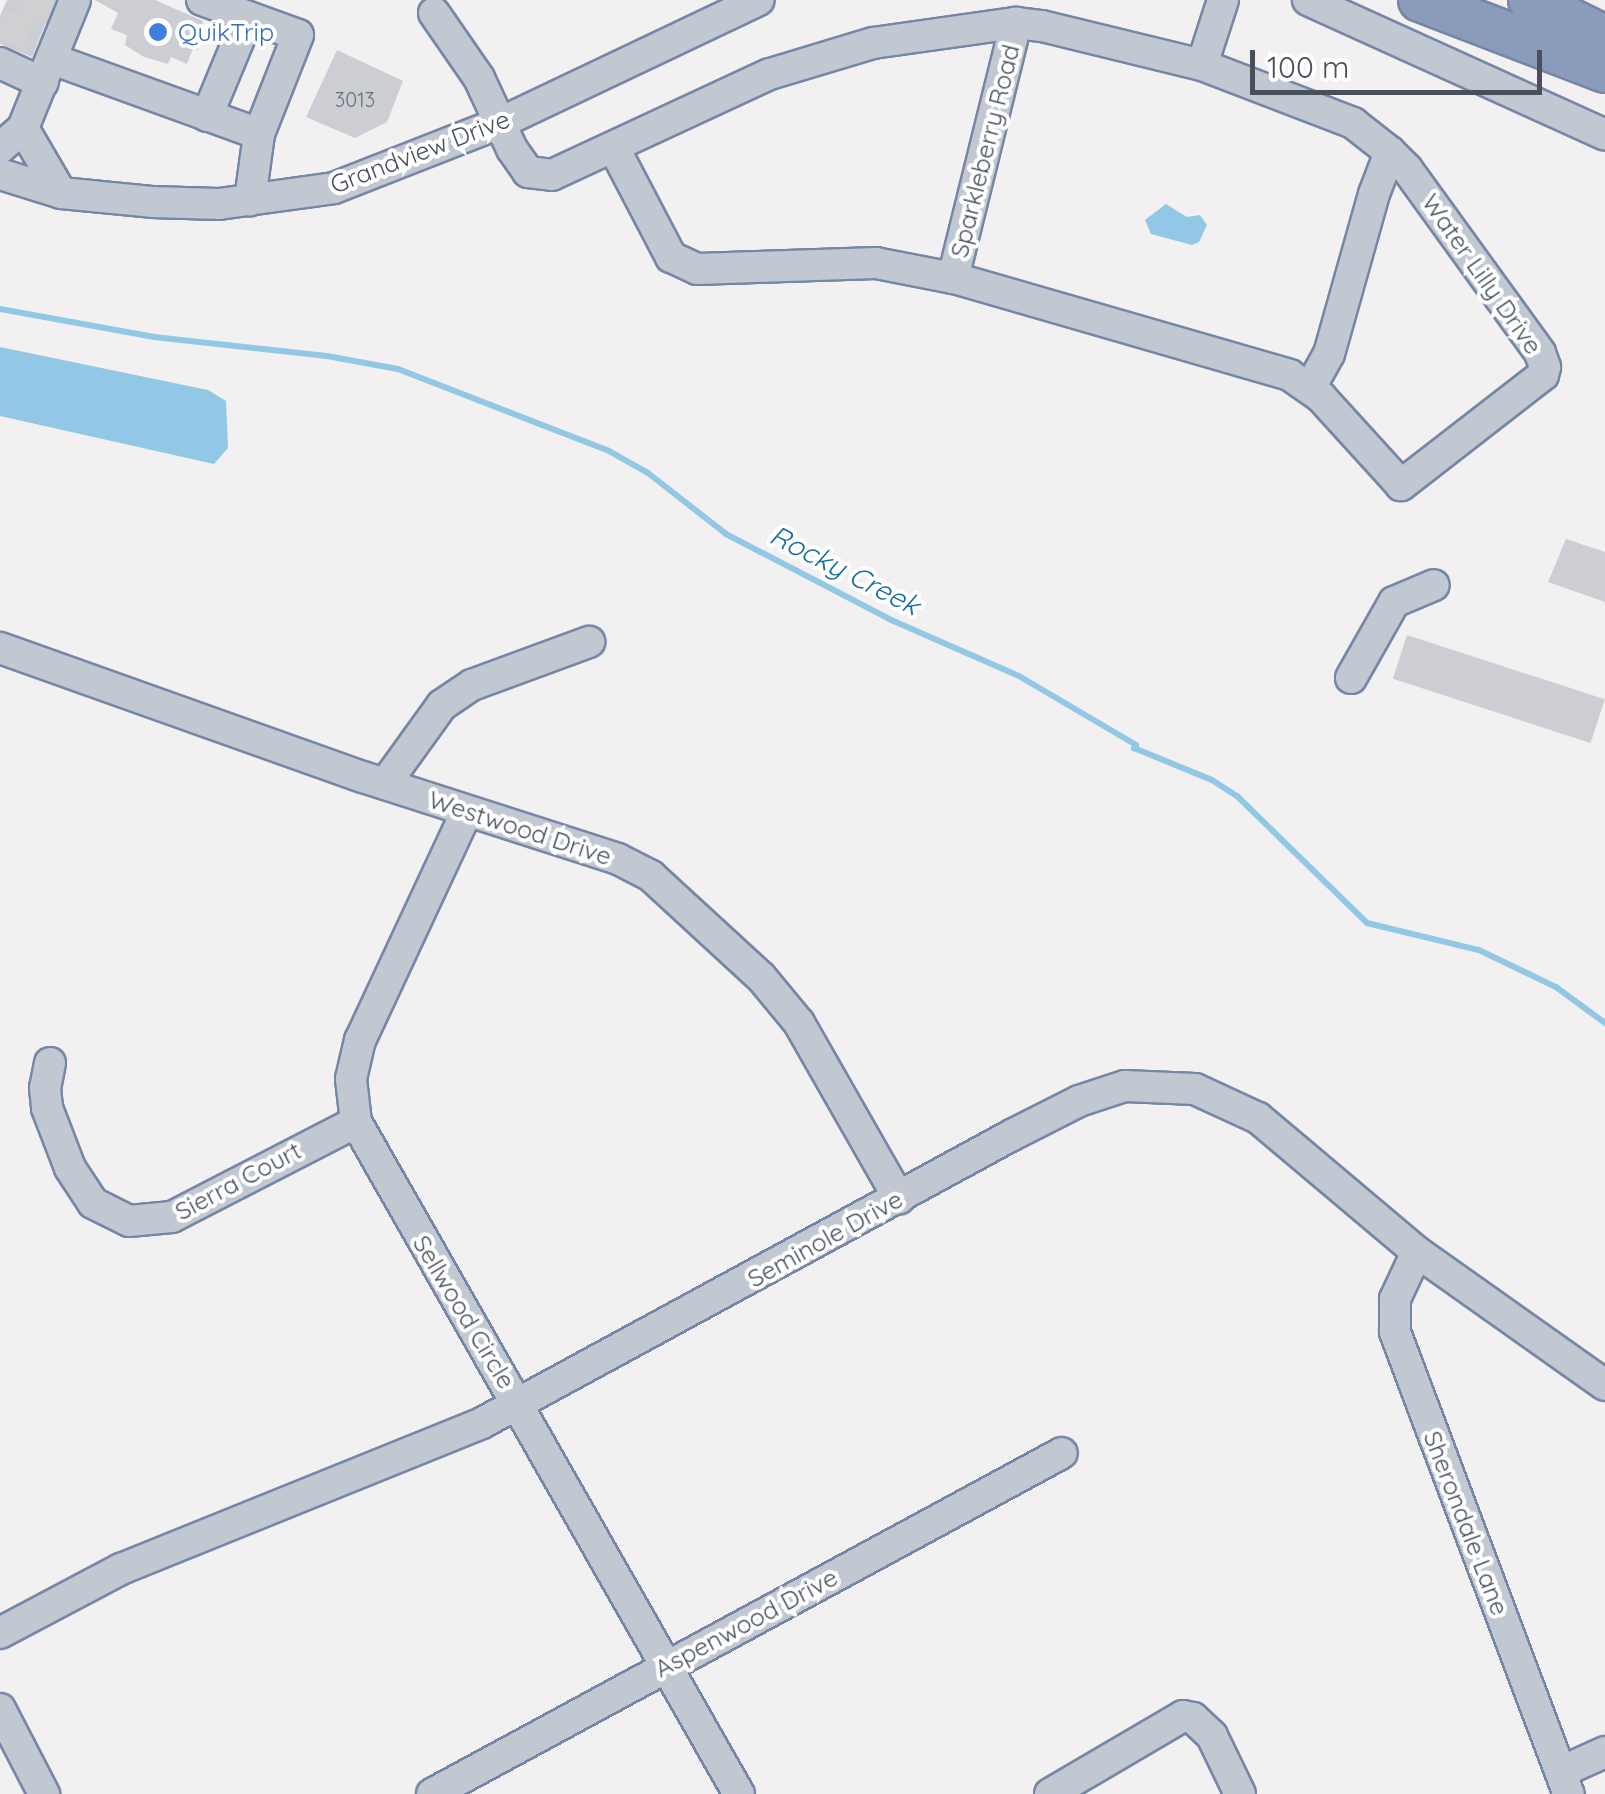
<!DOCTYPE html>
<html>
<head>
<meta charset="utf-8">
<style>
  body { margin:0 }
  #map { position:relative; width:1605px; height:1794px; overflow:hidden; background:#f2f0f0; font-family:Quicksand,sans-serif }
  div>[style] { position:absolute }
  .water>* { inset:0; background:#92c8e6 }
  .stream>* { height:6px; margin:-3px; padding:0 3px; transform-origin:3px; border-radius:3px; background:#92c8e6 }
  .building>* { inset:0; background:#cdced4; transform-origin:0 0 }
  .minor-tunnel>* { height:30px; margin-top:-15px; transform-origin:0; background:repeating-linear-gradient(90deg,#d0d0d2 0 30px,transparent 0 45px) }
  .roads { filter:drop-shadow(2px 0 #7686a7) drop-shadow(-2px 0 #7686a7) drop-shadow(0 2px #7686a7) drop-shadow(0 -2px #7686a7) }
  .minor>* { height:30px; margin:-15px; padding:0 15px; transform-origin:15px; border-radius:15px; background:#c2c8d1 }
  .highway>* { height:42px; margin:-21px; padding:0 21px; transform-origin:21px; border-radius:21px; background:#8b9bbb }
  .dots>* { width:28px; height:28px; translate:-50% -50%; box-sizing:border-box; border:5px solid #fff; border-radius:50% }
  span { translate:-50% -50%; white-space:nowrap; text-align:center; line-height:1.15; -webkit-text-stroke:8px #fff; paint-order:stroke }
  .number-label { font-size:20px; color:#6a707a }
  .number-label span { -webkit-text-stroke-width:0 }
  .shop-label { font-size:25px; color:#366cbe }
  .left { translate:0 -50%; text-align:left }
  .street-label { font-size:25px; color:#49505c }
  .water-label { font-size:28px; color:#1670a2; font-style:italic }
  .scale { position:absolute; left:1250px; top:50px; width:292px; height:45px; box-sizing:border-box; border:5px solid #49505c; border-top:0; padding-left:12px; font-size:30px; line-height:35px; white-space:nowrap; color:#49505c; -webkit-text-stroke:8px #fff; paint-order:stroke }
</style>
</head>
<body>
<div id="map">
  <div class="water">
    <div style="clip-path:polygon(1166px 204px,1187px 217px,1200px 215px,1207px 225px,1199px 242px,1192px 245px,1151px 234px,1145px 220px)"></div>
    <div style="clip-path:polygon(0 347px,208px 390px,226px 401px,228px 448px,214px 464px,0 416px)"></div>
  </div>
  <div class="stream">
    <div style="left:0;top:309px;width:157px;rotate:10.3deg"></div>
    <div style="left:154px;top:337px;width:174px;rotate:6.3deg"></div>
    <div style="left:327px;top:356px;width:72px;rotate:10.4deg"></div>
    <div style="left:398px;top:369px;width:226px;rotate:21.2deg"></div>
    <div style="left:609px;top:451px;width:45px;rotate:29.4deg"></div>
    <div style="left:648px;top:473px;width:99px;rotate:38deg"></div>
    <div style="left:726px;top:534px;width:184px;rotate:27.5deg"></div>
    <div style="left:889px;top:619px;width:142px;rotate:23.7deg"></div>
    <div style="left:1019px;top:676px;width:136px;rotate:30.5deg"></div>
    <div style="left:1136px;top:745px;width:4px;rotate:124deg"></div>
    <div style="left:1134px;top:748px;width:84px;rotate:22.3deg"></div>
    <div style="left:1212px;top:780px;width:30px;rotate:33deg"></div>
    <div style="left:1237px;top:796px;width:182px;rotate:44.3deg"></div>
    <div style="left:1367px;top:923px;width:115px;rotate:13.6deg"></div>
    <div style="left:1479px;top:950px;width:85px;rotate:25.7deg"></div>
    <div style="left:1556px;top:987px;width:61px;rotate:36.3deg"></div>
  </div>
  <div class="building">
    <div style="clip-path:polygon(7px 0,55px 0,32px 57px,0 44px,0 16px)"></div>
    <div style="clip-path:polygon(95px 0,155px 0,203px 21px,198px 50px,193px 48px,187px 64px,171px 57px,168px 64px,144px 57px,125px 45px,127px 35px,111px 29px,118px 13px)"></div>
    <div style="clip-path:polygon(337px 50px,403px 81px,387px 122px,355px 138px,306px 117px)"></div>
    <div style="clip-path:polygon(1566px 539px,1605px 552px,1605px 602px,1548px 582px)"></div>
    <div style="left:1407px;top:635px;width:208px;height:46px;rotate:18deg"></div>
  </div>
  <div class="minor-tunnel">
    <div style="left:24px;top:0;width:33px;rotate:21deg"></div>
    <div style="left:0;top:23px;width:47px;rotate:22.7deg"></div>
  </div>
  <div class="roads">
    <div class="minor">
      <div style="left:202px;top:0;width:102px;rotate:20deg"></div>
      <div style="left:298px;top:35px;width:106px;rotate:111.5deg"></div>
      <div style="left:259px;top:134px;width:67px;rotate:97.8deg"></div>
      <div style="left:1308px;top:0;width:326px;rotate:24.4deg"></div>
      <div style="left:434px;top:13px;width:79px;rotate:55.3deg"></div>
      <div style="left:479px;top:78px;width:78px;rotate:65.1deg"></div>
      <div style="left:512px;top:149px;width:28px;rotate:55deg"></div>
      <div style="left:528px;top:172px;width:24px;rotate:7deg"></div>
      <div style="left:552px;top:175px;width:240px;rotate:-24.9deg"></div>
      <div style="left:770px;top:74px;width:108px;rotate:-16.8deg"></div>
      <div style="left:873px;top:43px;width:144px;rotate:-8deg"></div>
      <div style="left:1016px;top:23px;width:26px;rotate:7deg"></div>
      <div style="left:1042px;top:26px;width:165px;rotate:13.7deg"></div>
      <div style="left:1202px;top:65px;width:162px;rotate:21deg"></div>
      <div style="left:1353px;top:123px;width:47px;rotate:38.1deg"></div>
      <div style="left:1390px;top:152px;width:24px;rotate:45deg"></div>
      <div style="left:1407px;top:169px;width:227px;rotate:54.1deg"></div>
      <div style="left:1540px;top:353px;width:15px;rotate:70deg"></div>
      <div style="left:1545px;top:367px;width:8px;rotate:104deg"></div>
      <div style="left:1543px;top:375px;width:180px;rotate:142.2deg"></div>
      <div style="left:1401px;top:485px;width:119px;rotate:-132.3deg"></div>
      <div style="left:1321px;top:397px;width:38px;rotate:-145deg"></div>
      <div style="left:1290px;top:375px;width:351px;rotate:-163.9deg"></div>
      <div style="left:953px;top:278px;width:78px;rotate:-169deg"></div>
      <div style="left:876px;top:263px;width:179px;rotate:178.1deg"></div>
      <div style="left:697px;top:269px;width:29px;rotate:-155deg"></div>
      <div style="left:671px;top:257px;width:123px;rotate:-117.6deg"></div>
      <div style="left:52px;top:59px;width:220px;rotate:19.9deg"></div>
      <div style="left:0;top:63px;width:47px;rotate:24.9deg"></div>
      <div style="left:1202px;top:65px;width:68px;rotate:-72.1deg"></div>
      <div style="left:207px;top:116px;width:107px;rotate:-67.5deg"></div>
      <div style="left:23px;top:128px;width:75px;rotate:59.7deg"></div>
      <div style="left:0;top:148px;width:30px;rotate:-41deg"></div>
      <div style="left:23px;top:128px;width:138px;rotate:-67.9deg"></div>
      <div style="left:0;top:174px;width:64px;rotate:17.3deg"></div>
      <div style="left:61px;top:193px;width:91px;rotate:5.6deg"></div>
      <div style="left:152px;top:202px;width:67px;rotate:1.7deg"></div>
      <div style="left:219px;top:204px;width:116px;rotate:-7.9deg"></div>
      <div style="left:334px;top:188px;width:180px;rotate:-21.4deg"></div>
      <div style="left:502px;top:122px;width:284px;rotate:-25.4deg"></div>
      <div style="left:953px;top:278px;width:263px;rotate:-76.1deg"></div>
      <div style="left:1310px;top:388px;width:39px;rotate:-61deg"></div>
      <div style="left:1329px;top:354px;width:166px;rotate:-74.3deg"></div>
      <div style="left:1374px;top:194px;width:45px;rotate:-69.1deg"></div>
      <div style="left:0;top:648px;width:385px;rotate:19.6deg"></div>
      <div style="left:363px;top:777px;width:268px;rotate:17.8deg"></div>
      <div style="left:618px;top:859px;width:37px;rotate:27deg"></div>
      <div style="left:651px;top:876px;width:149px;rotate:42.6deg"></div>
      <div style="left:761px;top:977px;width:60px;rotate:50.4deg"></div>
      <div style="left:799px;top:1023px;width:202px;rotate:60.3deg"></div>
      <div style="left:1351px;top:678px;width:87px;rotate:-60.5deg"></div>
      <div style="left:1394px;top:602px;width:43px;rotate:-23deg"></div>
      <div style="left:385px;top:784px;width:97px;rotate:-54.2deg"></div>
      <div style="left:442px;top:705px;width:36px;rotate:-34deg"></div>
      <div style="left:472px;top:685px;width:125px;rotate:-20.2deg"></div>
      <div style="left:467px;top:811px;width:253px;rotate:115deg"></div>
      <div style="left:360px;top:1040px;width:40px;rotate:103deg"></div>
      <div style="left:351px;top:1079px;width:43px;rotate:83.4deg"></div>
      <div style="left:356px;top:1122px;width:773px;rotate:60.32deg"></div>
      <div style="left:50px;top:1063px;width:25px;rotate:101deg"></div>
      <div style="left:45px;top:1088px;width:20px;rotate:84deg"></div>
      <div style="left:47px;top:1108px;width:64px;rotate:69deg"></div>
      <div style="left:70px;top:1168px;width:42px;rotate:56.7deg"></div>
      <div style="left:93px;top:1203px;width:40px;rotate:26.6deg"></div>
      <div style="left:129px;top:1221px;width:43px;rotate:-5.3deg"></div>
      <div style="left:172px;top:1217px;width:207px;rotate:-27.3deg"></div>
      <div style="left:1417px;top:1252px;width:52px;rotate:115.1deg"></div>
      <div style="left:1395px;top:1299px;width:33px;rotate:90deg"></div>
      <div style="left:1395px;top:1332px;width:494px;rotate:69.4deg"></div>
      <div style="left:0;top:1633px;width:137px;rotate:-27.9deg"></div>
      <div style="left:121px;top:1569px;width:389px;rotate:-22deg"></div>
      <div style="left:482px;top:1423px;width:603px;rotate:-28.52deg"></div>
      <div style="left:1012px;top:1135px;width:75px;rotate:-26.9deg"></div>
      <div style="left:1079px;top:1101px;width:48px;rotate:-18.1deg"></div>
      <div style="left:1125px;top:1086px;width:70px;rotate:2.5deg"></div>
      <div style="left:1195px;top:1089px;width:69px;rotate:24.7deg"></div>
      <div style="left:1258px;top:1118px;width:208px;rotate:40.1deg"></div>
      <div style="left:1417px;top:1252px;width:230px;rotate:35.3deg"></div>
      <div style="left:0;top:1709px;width:96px;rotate:62.6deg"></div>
      <div style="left:1561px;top:1772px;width:48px;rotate:-24.4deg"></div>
      <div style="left:432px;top:1794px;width:716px;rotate:-28.43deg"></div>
      <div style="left:1050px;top:1794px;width:154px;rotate:-30.4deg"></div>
      <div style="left:1183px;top:1716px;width:10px;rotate:11deg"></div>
      <div style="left:1193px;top:1718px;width:26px;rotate:43deg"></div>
      <div style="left:1212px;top:1736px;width:64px;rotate:64.2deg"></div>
    </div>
    <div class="highway">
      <div style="left:1420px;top:0;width:198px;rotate:21deg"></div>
      <div style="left:1530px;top:0;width:84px;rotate:26.3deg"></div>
    </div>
  </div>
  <div class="dots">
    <div style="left:158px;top:32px;background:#3f7fe0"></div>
  </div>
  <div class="number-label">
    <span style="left:355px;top:99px">3013</span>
  </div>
  <div class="shop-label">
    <span class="left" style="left:178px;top:32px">QuikTrip</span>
  </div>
  <div class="street-label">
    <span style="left:985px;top:151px;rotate:-76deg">Sparkleberry Road</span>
    <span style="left:420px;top:152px;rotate:-21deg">Grandview Drive</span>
    <span style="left:1482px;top:274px;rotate:55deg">Water Lilly Drive</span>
    <span style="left:520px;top:828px;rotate:18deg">Westwood Drive</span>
    <span style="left:238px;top:1181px;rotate:-28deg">Sierra Court</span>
    <span style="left:825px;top:1239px;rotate:-29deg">Seminole Drive</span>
    <span style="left:464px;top:1312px;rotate:59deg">Sellwood Circle</span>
    <span style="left:1466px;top:1523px;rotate:69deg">Sherondale Lane</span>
    <span style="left:746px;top:1623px;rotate:-28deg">Aspenwood Drive</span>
  </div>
  <div class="water-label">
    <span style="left:845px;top:570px;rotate:27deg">Rocky Creek</span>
  </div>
  <div class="scale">100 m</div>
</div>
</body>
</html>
